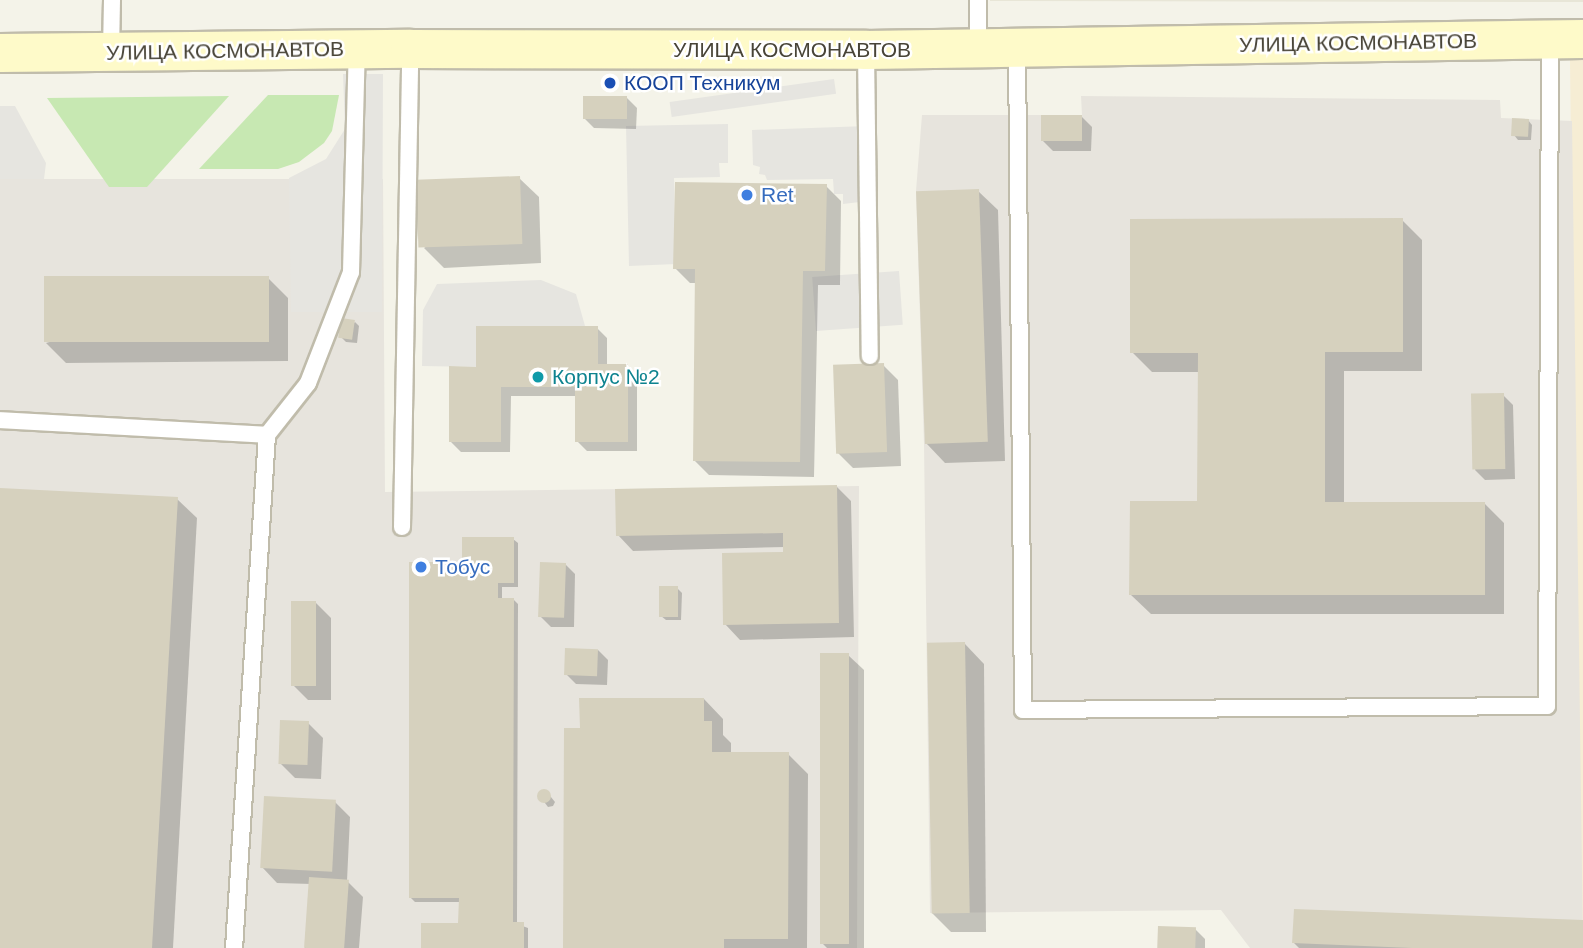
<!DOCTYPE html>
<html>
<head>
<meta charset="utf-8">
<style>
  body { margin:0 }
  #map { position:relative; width:1583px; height:948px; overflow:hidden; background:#f4f3e9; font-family:Helvetica,sans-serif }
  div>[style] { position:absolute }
  .residential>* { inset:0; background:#e8e6d7 }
  .commercial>* { inset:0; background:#f6edd4 }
  .industrial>* { inset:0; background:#e7e4dd }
  .green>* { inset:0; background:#c7e8b2 }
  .parking>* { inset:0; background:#e6e5e0; transform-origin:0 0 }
  .shadow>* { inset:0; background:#0003 }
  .building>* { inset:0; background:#d6d1be; transform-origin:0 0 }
  .round { border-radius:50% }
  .roads { filter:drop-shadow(2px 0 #c0bcab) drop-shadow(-2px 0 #c0bcab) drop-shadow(0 2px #c0bcab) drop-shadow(0 -2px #c0bcab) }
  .service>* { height:16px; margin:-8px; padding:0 8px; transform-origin:8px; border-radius:8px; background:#fff }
  .secondary>* { height:38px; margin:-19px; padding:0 19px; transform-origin:19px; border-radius:19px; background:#fefac9 }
  .dots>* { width:19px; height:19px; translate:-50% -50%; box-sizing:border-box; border:4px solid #fff; border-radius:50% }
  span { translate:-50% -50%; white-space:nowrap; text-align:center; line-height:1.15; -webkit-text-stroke:5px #fff; paint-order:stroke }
  .street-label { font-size:21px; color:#484437 }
  .transit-label { font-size:21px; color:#164399 }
  .left { translate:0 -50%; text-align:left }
  .shop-label { font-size:21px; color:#366cbe }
  .culture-label { font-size:21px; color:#0d838f }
</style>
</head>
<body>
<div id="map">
  <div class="residential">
    <div style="clip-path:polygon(990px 0,1583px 0,1583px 2px,990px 1px)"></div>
  </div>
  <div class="commercial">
    <div style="clip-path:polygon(1570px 60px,1583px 60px,1583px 920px,1580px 920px)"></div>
  </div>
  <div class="industrial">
    <div style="clip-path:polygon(1081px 96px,1500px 100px,1501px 118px,1572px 121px,1583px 948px,1250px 948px,1221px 910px,930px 913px,924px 444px,916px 191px,922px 115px,1082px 115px)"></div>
    <div style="clip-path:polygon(0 179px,383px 179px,385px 492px,859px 486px,857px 948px,0 948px)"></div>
  </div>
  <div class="green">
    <div style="clip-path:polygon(268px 95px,339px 95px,332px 131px,324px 143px,299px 162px,278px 169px,199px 169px)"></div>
    <div style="clip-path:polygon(229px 96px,147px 187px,109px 187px,47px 98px)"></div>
  </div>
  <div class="parking">
    <div style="clip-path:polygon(343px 74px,383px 74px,382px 312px,291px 312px,289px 178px,326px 159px,345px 129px)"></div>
    <div style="left:834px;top:79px;width:15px;height:166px;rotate:82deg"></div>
    <div style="clip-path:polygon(0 106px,15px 106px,46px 163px,44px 179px,0 179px)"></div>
    <div style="clip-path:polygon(728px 124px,728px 163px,719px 163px,720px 177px,674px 178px,676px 264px,629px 266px,626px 126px)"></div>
    <div style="clip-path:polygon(867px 126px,868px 201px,843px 204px,843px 194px,834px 194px,833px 179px,767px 180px,765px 175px,759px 174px,760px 167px,753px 165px,752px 130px)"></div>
    <div style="left:899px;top:271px;width:54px;height:87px;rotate:86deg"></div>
    <div style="clip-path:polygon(541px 280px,576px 294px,585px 326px,476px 326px,476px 367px,422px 366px,423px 310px,437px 284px)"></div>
  </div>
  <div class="shadow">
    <div style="clip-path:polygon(627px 98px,637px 108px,636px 129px,594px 128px,584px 118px)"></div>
    <div style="clip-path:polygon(1082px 117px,1092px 127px,1091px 151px,1053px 151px,1043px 141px)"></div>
    <div style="clip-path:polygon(1528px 120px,1532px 125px,1531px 140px,1518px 140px,1514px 135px)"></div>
    <div style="clip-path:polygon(519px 178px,539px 197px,541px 263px,444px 268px,424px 248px)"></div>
    <div style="clip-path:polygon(826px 186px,841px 201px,840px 285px,818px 285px,814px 477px,709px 475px,694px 460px,697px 283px,690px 283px,675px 268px)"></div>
    <div style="clip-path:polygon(978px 191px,998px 210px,1005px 461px,945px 463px,926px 443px)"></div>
    <div style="clip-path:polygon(1402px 220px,1422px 240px,1422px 371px,1344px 371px,1344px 504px,1485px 504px,1504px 523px,1504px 614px,1151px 614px,1131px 595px,1199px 503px,1199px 372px,1152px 372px,1132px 352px)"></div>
    <div style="clip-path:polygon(268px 278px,288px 298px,288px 361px,66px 363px,46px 343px)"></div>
    <div style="clip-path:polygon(355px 322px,359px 326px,357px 343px,346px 342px,341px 337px)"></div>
    <div style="clip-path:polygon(597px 328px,607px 338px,607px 366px,627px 366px,637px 376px,637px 451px,587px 451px,577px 441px,577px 396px,511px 396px,510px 452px,461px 452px,451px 442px,477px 368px)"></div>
    <div style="clip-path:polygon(883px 365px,898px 380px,901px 466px,853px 468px,838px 453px)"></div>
    <div style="clip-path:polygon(1503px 395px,1513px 405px,1515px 479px,1485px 480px,1475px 470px)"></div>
    <div style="clip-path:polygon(836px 486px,851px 501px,854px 637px,740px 640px,725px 624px,785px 554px,785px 547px,633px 551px,618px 535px)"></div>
    <div style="clip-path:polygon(0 490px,177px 499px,197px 518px,173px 948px,0 948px)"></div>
    <div style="clip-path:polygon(513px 539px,518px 543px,518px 587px,502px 587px,502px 599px,513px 599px,518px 604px,517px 924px,528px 928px,528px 948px,423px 948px,460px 925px,460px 902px,415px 902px,410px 897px,464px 564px)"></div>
    <div style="clip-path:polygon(565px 564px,575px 574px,574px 627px,551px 627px,541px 617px)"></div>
    <div style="clip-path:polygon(677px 588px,682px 593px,681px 620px,666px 620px,661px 616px)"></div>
    <div style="clip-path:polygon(316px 603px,331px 618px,331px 700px,308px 700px,293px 685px)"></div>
    <div style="clip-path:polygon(965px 644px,984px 664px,986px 932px,951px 932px,932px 913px)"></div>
    <div style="clip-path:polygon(598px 650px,608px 660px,607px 685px,576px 684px,566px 674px)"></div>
    <div style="clip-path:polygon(848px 655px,864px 670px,864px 948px,827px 948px,822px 943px)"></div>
    <div style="clip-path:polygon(704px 699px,723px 719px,723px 735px,731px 743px,731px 754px,788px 754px,808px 774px,807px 948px,565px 948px,581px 730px)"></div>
    <div style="clip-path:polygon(308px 723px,323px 738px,321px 779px,295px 778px,280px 763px)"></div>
    <div style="clip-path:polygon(546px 791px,555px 802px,553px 806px,548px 807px,539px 795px)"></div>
    <div style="clip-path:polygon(335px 802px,350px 817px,347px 881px,363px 897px,359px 948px,305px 948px,311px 884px,277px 883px,262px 867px)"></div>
    <div style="clip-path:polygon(1583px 922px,1583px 948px,1299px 948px,1294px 943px)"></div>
    <div style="clip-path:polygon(1195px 929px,1205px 939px,1205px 948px,1159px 948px)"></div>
  </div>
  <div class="building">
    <div style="left:583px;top:96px;width:44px;height:23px"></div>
    <div style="left:1041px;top:115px;width:41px;height:26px"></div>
    <div style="left:1512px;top:118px;width:17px;height:18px;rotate:3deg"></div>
    <div style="left:520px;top:176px;width:68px;height:104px;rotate:88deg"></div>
    <div style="clip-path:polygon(675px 182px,827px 184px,825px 271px,803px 271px,800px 462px,693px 461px,695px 269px,673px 269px)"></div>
    <div style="left:979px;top:189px;width:253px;height:63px;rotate:88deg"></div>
    <div style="clip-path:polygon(1403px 218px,1403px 352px,1325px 352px,1325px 502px,1485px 502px,1485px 595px,1129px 595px,1130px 501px,1197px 501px,1198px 353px,1130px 353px,1130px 219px)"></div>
    <div style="left:269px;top:276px;width:66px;height:225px;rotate:90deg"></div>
    <div style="left:341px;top:318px;width:14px;height:20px;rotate:8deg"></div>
    <div style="clip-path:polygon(476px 326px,598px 326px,598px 364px,628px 364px,628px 442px,575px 442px,575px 387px,501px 387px,501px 442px,449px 442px,449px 366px,476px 367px)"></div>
    <div style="left:884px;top:363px;width:89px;height:51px;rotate:88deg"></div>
    <div style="left:1504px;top:393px;width:76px;height:33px;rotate:89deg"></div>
    <div style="clip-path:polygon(837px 485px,839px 623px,723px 625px,722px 553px,783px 552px,783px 533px,616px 536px,615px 489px)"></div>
    <div style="clip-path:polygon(0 488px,178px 497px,152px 948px,0 948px)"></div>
    <div style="clip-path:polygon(462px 537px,514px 537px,514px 583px,498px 583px,498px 598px,514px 598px,513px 922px,524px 922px,524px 948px,421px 948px,421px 923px,458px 923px,459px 898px,409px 898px,409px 562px,462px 562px)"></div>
    <div style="left:540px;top:562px;width:26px;height:55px;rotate:2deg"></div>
    <div style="left:659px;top:586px;width:19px;height:31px"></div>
    <div style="left:291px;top:601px;width:25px;height:85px"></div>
    <div style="left:965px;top:642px;width:271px;height:38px;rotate:89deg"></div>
    <div style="left:565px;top:648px;width:33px;height:27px;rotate:2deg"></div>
    <div style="left:820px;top:653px;width:29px;height:291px"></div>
    <div style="clip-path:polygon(579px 698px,704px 698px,704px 721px,712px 721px,712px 752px,789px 752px,788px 939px,724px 939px,724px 948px,563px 948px,564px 728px,580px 728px)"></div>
    <div style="left:280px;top:720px;width:29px;height:44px;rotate:2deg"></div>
    <div class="round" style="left:537px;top:789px;width:14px;height:14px"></div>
    <div style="left:264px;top:796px;width:72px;height:72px;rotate:3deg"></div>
    <div style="left:309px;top:877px;width:40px;height:71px;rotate:4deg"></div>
    <div style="clip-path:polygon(1294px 909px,1583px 920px,1583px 948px,1412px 948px,1292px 943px)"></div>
    <div style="left:1158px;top:926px;width:38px;height:22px;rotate:2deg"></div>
  </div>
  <div class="roads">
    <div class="service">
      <div style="left:1017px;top:48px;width:662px;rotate:89.48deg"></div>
      <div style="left:1023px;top:710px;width:524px;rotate:-0.44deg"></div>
      <div style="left:1547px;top:706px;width:666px;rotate:-89.74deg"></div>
      <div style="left:978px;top:49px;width:49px;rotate:-90deg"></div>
      <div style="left:866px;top:50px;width:306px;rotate:89.3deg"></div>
      <div style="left:111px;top:52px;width:52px;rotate:-88.9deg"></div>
      <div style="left:0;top:420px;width:267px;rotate:3.2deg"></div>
      <div style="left:402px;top:527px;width:478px;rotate:-89deg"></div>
      <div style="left:234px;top:948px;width:514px;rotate:-86.32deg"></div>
      <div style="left:267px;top:435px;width:66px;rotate:-51.7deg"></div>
      <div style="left:308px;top:383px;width:119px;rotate:-68.8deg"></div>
      <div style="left:351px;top:272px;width:222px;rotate:-88.5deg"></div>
    </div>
    <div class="secondary">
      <div style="left:0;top:53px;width:410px;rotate:-0.6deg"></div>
      <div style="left:410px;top:49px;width:456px;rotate:0.1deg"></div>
      <div style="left:866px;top:50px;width:717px;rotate:-0.88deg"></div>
    </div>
  </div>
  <div class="dots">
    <div style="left:610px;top:83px;background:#1a4fb4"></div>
    <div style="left:747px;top:195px;background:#3f7fe0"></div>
    <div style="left:538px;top:377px;background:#0f9aa8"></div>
    <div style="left:421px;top:567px;background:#3f7fe0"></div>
  </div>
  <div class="street-label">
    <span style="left:1358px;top:43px;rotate:-1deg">УЛИЦА КОСМОНАВТОВ</span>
    <span style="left:792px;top:50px">УЛИЦА КОСМОНАВТОВ</span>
    <span style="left:225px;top:51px;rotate:-1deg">УЛИЦА КОСМОНАВТОВ</span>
  </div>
  <div class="transit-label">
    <span class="left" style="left:624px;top:83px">КООП Техникум</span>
  </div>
  <div class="shop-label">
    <span class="left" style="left:761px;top:195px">Ret</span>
    <span class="left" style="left:435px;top:567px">Тобус</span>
  </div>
  <div class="culture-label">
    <span class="left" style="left:552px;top:377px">Корпус №2</span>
  </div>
</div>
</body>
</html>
